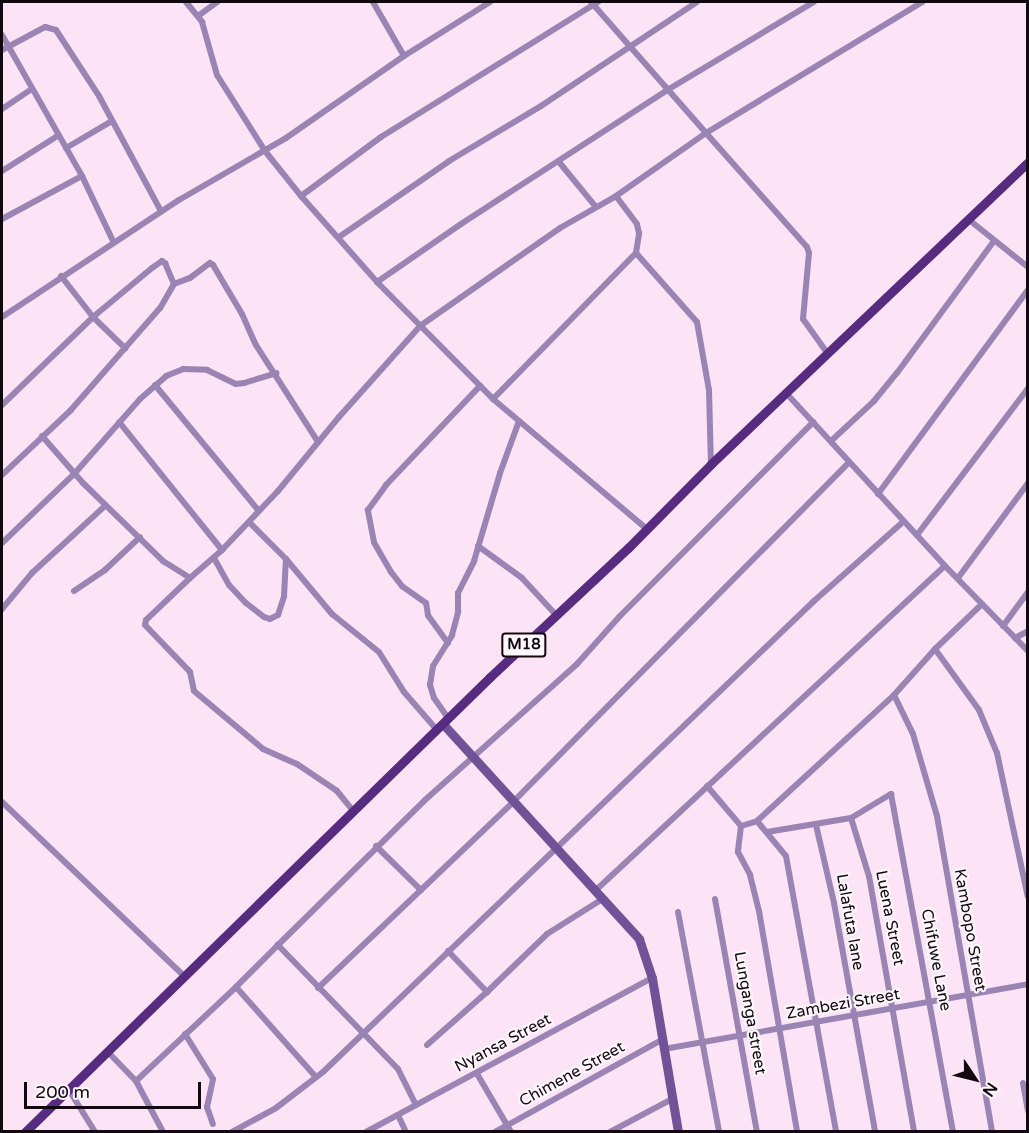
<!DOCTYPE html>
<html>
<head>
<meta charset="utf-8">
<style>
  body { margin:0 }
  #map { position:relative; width:1029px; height:1133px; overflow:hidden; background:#fce3f5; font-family:"Varela Round",sans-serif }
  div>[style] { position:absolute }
  .street>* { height:6px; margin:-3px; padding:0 3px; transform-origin:3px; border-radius:3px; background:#9984b4 }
  .secondary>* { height:9px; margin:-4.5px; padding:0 4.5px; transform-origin:4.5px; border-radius:4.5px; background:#725297 }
  .primary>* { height:9px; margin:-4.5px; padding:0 4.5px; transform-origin:4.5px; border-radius:4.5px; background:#572b80 }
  span { translate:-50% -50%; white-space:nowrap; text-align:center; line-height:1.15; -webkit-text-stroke:4.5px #fdf6fb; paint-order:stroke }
  .shield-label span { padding:2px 4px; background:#fdf6fb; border:2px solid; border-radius:4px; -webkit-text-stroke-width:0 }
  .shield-label { font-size:15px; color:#120810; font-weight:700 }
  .street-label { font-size:16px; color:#120810 }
  .frame { position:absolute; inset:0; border:3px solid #120810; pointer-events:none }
  .north { position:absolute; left:945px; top:1049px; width:60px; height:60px; -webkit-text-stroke:4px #fdf6fb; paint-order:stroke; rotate:125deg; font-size:16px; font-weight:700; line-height:24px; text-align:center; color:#120810 }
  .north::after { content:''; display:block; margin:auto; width:21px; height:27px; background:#120810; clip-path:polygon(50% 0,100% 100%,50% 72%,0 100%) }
  .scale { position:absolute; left:24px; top:1082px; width:177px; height:27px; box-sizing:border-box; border:3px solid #120810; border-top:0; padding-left:8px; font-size:18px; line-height:21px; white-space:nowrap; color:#120810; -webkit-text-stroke:4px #fdf6fb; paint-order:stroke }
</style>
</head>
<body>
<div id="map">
  <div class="street">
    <div style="left:186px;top:2px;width:26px;rotate:51deg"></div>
    <div style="left:202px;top:22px;width:55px;rotate:74.2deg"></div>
    <div style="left:217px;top:75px;width:90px;rotate:57.7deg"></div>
    <div style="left:265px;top:151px;width:58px;rotate:51.3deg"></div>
    <div style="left:301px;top:196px;width:115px;rotate:48.5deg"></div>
    <div style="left:377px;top:282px;width:165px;rotate:45.2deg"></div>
    <div style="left:493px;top:399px;width:202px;rotate:40.2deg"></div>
    <div style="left:373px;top:2px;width:62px;rotate:60.1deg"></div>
    <div style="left:591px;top:2px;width:174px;rotate:48.7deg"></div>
    <div style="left:706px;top:133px;width:253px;rotate:-31.2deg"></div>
    <div style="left:198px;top:16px;width:24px;rotate:-36deg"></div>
    <div style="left:2px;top:35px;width:162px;rotate:60.4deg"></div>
    <div style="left:82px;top:176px;width:74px;rotate:64.5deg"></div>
    <div style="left:2px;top:50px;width:49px;rotate:-28.1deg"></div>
    <div style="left:45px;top:27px;width:11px;rotate:15deg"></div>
    <div style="left:56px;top:30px;width:79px;rotate:56.9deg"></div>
    <div style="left:99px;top:96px;width:131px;rotate:61.7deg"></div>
    <div style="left:2px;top:109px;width:36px;rotate:-34deg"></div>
    <div style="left:66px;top:148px;width:53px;rotate:-30.4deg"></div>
    <div style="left:559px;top:162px;width:58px;rotate:50.6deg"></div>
    <div style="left:2px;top:171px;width:67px;rotate:-32.3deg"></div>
    <div style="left:301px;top:196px;width:99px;rotate:-36.4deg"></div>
    <div style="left:381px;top:137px;width:256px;rotate:-31.9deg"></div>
    <div style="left:2px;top:219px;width:91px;rotate:-28.3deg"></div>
    <div style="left:968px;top:219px;width:77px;rotate:38.7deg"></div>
    <div style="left:339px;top:237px;width:134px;rotate:-34.6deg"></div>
    <div style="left:449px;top:161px;width:107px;rotate:-30.9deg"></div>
    <div style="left:541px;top:106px;width:187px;rotate:-33.7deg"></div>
    <div style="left:636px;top:253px;width:92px;rotate:48.5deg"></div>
    <div style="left:697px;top:322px;width:69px;rotate:80deg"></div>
    <div style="left:709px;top:390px;width:74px;rotate:88.5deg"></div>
    <div style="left:61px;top:276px;width:52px;rotate:52deg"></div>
    <div style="left:93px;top:317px;width:77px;rotate:-39.7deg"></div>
    <div style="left:152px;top:268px;width:12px;rotate:-35deg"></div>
    <div style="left:162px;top:261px;width:4px;rotate:34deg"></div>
    <div style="left:165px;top:263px;width:23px;rotate:67deg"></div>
    <div style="left:174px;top:284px;width:28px;rotate:120deg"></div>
    <div style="left:160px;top:308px;width:53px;rotate:131.2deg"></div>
    <div style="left:377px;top:282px;width:102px;rotate:-34.6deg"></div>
    <div style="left:461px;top:224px;width:248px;rotate:-33deg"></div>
    <div style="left:669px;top:89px;width:169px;rotate:-31deg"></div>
    <div style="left:174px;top:284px;width:17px;rotate:-21deg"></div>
    <div style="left:190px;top:278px;width:25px;rotate:-37deg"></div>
    <div style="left:210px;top:263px;width:4px;rotate:34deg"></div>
    <div style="left:213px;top:265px;width:57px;rotate:59.4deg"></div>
    <div style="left:242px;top:314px;width:34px;rotate:66deg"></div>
    <div style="left:256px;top:345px;width:115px;rotate:57.4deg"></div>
    <div style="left:2px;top:317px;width:212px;rotate:-33.5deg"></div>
    <div style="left:179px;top:200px;width:124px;rotate:-30.1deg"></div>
    <div style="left:286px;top:138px;width:144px;rotate:-34.8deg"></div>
    <div style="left:404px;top:56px;width:102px;rotate:-32.1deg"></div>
    <div style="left:155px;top:385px;width:163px;rotate:50.5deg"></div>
    <div style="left:787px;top:394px;width:234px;rotate:47.4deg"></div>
    <div style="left:945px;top:566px;width:119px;rotate:45.7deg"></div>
    <div style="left:493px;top:399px;width:204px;rotate:-45.6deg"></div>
    <div style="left:636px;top:253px;width:20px;rotate:-81deg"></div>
    <div style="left:639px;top:233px;width:9px;rotate:-103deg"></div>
    <div style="left:637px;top:224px;width:35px;rotate:-127deg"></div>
    <div style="left:2px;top:405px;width:127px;rotate:-44deg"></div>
    <div style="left:93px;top:317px;width:45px;rotate:44.1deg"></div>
    <div style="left:125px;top:348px;width:82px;rotate:131.1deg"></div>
    <div style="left:71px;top:410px;width:95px;rotate:136.7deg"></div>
    <div style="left:42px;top:436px;width:62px;rotate:48.9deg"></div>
    <div style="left:83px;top:483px;width:112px;rotate:44.3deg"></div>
    <div style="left:163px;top:561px;width:32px;rotate:32deg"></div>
    <div style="left:190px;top:578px;width:43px;rotate:-41.2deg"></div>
    <div style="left:222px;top:550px;width:164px;rotate:-128.8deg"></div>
    <div style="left:831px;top:441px;width:59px;rotate:-42.9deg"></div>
    <div style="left:874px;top:401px;width:36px;rotate:-51deg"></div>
    <div style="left:897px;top:373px;width:164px;rotate:-53.7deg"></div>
    <div style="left:878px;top:494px;width:253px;rotate:-53.7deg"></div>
    <div style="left:917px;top:535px;width:184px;rotate:-52.9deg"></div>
    <div style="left:2px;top:543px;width:101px;rotate:-43.8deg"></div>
    <div style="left:75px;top:473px;width:98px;rotate:-48.7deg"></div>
    <div style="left:140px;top:399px;width:35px;rotate:-41deg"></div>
    <div style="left:166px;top:376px;width:18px;rotate:-22deg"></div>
    <div style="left:183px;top:369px;width:24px;rotate:2deg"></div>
    <div style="left:207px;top:370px;width:32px;rotate:26deg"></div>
    <div style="left:236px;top:384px;width:8px;rotate:-7deg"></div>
    <div style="left:244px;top:383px;width:34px;rotate:-17deg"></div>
    <div style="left:478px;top:546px;width:54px;rotate:36deg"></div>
    <div style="left:522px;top:578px;width:50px;rotate:47.4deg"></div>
    <div style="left:222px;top:550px;width:81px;rotate:-46.5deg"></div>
    <div style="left:278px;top:491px;width:96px;rotate:-50.5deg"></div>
    <div style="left:339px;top:417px;width:122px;rotate:-48.3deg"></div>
    <div style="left:420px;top:326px;width:171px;rotate:-35deg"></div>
    <div style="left:560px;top:228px;width:64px;rotate:-29.7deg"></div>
    <div style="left:616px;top:196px;width:110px;rotate:-35deg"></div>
    <div style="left:706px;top:133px;width:152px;rotate:48.5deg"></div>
    <div style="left:807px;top:247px;width:6px;rotate:72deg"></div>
    <div style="left:809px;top:253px;width:66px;rotate:95.2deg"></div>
    <div style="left:803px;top:319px;width:43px;rotate:54.5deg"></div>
    <div style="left:214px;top:558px;width:31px;rotate:61deg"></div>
    <div style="left:229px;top:585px;width:25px;rotate:47deg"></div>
    <div style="left:246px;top:603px;width:23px;rotate:38deg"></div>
    <div style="left:264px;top:617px;width:6px;rotate:18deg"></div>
    <div style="left:270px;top:619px;width:9px;rotate:-27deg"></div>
    <div style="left:278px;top:615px;width:20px;rotate:-72deg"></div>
    <div style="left:284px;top:596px;width:37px;rotate:-87deg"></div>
    <div style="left:286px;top:559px;width:51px;rotate:-135deg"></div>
    <div style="left:286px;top:559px;width:72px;rotate:50.1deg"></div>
    <div style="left:332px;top:614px;width:60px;rotate:39deg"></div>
    <div style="left:379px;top:652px;width:47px;rotate:58deg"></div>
    <div style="left:404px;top:692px;width:50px;rotate:49deg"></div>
    <div style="left:190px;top:578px;width:61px;rotate:136.3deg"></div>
    <div style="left:146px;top:620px;width:5px;rotate:101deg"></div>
    <div style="left:145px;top:625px;width:65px;rotate:46.2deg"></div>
    <div style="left:190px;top:672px;width:19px;rotate:78deg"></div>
    <div style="left:194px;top:691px;width:90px;rotate:40deg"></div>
    <div style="left:263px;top:749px;width:37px;rotate:24deg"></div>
    <div style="left:297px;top:764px;width:48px;rotate:34deg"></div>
    <div style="left:337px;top:791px;width:27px;rotate:51deg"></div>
    <div style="left:958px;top:578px;width:118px;rotate:-53.6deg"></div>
    <div style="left:74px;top:591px;width:37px;rotate:-34deg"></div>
    <div style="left:105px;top:570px;width:48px;rotate:-43.3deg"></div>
    <div style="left:982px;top:604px;width:65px;rotate:136.2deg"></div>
    <div style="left:935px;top:649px;width:75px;rotate:54.2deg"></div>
    <div style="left:979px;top:710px;width:47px;rotate:67.3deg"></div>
    <div style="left:997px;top:753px;width:147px;rotate:77.9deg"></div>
    <div style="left:2px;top:609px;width:47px;rotate:-50.2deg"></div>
    <div style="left:32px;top:573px;width:100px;rotate:-42.6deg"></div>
    <div style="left:1003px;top:626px;width:42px;rotate:-53.7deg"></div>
    <div style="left:1015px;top:638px;width:15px;rotate:-28deg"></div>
    <div style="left:448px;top:643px;width:34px;rotate:-126deg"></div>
    <div style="left:428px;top:615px;width:12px;rotate:-99deg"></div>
    <div style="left:426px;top:603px;width:29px;rotate:-145deg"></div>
    <div style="left:402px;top:586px;width:18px;rotate:-128deg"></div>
    <div style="left:391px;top:572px;width:34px;rotate:-120deg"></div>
    <div style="left:374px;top:542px;width:33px;rotate:-101deg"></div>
    <div style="left:368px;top:510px;width:31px;rotate:-54deg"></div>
    <div style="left:386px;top:485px;width:137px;rotate:-46.5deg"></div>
    <div style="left:894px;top:695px;width:43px;rotate:64deg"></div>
    <div style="left:913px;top:734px;width:85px;rotate:73.7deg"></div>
    <div style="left:937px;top:816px;width:321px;rotate:80.1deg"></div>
    <div style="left:448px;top:718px;width:24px;rotate:-125deg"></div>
    <div style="left:434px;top:698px;width:14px;rotate:-107deg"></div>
    <div style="left:430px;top:685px;width:19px;rotate:-81deg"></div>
    <div style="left:433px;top:666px;width:36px;rotate:-58deg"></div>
    <div style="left:452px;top:635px;width:24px;rotate:-75deg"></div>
    <div style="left:458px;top:612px;width:19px;rotate:-90deg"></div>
    <div style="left:458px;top:593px;width:36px;rotate:-63deg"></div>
    <div style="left:474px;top:561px;width:92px;rotate:-73.5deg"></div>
    <div style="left:500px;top:473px;width:55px;rotate:-69.9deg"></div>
    <div style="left:707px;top:786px;width:52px;rotate:49.6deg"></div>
    <div style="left:741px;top:826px;width:17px;rotate:-17deg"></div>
    <div style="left:757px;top:821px;width:186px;rotate:-42.6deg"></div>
    <div style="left:894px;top:695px;width:62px;rotate:-48.3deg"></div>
    <div style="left:2px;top:802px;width:250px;rotate:43.7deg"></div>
    <div style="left:851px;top:818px;width:61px;rotate:72.8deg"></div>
    <div style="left:869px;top:876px;width:260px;rotate:80deg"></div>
    <div style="left:757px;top:821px;width:45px;rotate:50.4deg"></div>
    <div style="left:786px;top:856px;width:280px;rotate:79.7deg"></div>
    <div style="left:816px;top:825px;width:80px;rotate:77deg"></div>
    <div style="left:834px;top:903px;width:233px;rotate:79.8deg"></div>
    <div style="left:741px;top:826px;width:26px;rotate:97deg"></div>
    <div style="left:738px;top:852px;width:26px;rotate:62deg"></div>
    <div style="left:750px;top:875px;width:37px;rotate:76deg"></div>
    <div style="left:759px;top:911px;width:224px;rotate:80.2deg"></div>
    <div style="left:767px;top:832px;width:85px;rotate:-9.5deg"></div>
    <div style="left:851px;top:818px;width:47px;rotate:-31deg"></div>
    <div style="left:891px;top:794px;width:344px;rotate:79.6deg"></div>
    <div style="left:376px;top:846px;width:63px;rotate:44.4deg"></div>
    <div style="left:596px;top:890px;width:476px;rotate:-42.9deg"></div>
    <div style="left:715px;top:899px;width:237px;rotate:79.8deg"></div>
    <div style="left:678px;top:912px;width:224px;rotate:79.4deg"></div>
    <div style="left:278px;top:945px;width:59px;rotate:135deg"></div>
    <div style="left:236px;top:987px;width:120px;rotate:48.4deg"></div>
    <div style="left:448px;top:951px;width:57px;rotate:46.4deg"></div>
    <div style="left:318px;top:988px;width:269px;rotate:-43.6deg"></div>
    <div style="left:513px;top:802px;width:477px;rotate:-45.3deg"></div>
    <div style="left:185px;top:1034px;width:53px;rotate:58.1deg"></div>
    <div style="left:213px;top:1079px;width:29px;rotate:102deg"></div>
    <div style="left:207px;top:1107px;width:18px;rotate:71deg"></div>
    <div style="left:427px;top:1045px;width:80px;rotate:-41.5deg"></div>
    <div style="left:487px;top:992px;width:83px;rotate:-44deg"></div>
    <div style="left:547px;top:934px;width:67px;rotate:-32.3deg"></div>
    <div style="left:664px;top:1049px;width:370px;rotate:-10.1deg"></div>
    <div style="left:107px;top:1051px;width:42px;rotate:46deg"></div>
    <div style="left:136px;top:1081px;width:137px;rotate:-43.2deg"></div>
    <div style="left:476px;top:1072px;width:69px;rotate:59.7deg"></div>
    <div style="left:136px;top:1081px;width:58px;rotate:62.1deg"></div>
    <div style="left:1023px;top:1083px;width:28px;rotate:80deg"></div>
    <div style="left:69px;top:1090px;width:49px;rotate:58.2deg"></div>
    <div style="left:416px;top:1105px;width:40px;rotate:-116.6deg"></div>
    <div style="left:398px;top:1069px;width:173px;rotate:-134.1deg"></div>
    <div style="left:278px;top:945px;width:206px;rotate:-44.6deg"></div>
    <div style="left:425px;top:800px;width:204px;rotate:-41.8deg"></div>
    <div style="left:577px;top:664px;width:64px;rotate:-48.1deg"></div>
    <div style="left:620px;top:616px;width:274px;rotate:-45.1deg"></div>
    <div style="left:398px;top:1115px;width:19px;rotate:65deg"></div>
    <div style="left:232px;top:1132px;width:50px;rotate:-28.6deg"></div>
    <div style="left:276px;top:1108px;width:59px;rotate:-37.5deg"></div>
    <div style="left:323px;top:1072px;width:680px;rotate:-43.81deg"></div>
    <div style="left:814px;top:601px;width:120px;rotate:-41.6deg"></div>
    <div style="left:366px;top:1132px;width:325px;rotate:-28.3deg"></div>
    <div style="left:495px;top:1132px;width:191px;rotate:-28.9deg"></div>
    <div style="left:610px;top:1132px;width:70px;rotate:-28deg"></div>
  </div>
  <div class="secondary">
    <div style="left:443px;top:724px;width:291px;rotate:47.6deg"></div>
    <div style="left:639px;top:939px;width:41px;rotate:71.6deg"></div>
    <div style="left:652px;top:978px;width:156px;rotate:80.4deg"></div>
  </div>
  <div class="primary">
    <div style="left:25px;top:1132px;width:651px;rotate:-44.38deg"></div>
    <div style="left:490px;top:677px;width:189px;rotate:-43.1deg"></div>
    <div style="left:628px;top:548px;width:118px;rotate:-45.3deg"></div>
    <div style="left:711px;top:464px;width:438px;rotate:-43.6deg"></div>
  </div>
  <div class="shield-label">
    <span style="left:524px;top:645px">M18</span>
  </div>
  <div class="street-label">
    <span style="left:890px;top:918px;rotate:79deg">Luena Street</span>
    <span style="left:850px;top:922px;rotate:80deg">Lalafuta lane</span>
    <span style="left:970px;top:930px;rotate:80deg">Kambopo Street</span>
    <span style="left:936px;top:960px;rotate:79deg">Chifuwe Lane</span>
    <span style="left:843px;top:1004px;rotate:-10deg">Zambezi Street</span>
    <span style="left:750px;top:1013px;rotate:80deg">Lunganga street</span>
    <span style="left:503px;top:1043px;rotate:-28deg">Nyansa Street</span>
    <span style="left:572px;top:1074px;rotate:-29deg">Chimene Street</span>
  </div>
  <div class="frame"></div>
  <div class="north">N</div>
  <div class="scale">200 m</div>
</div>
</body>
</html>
